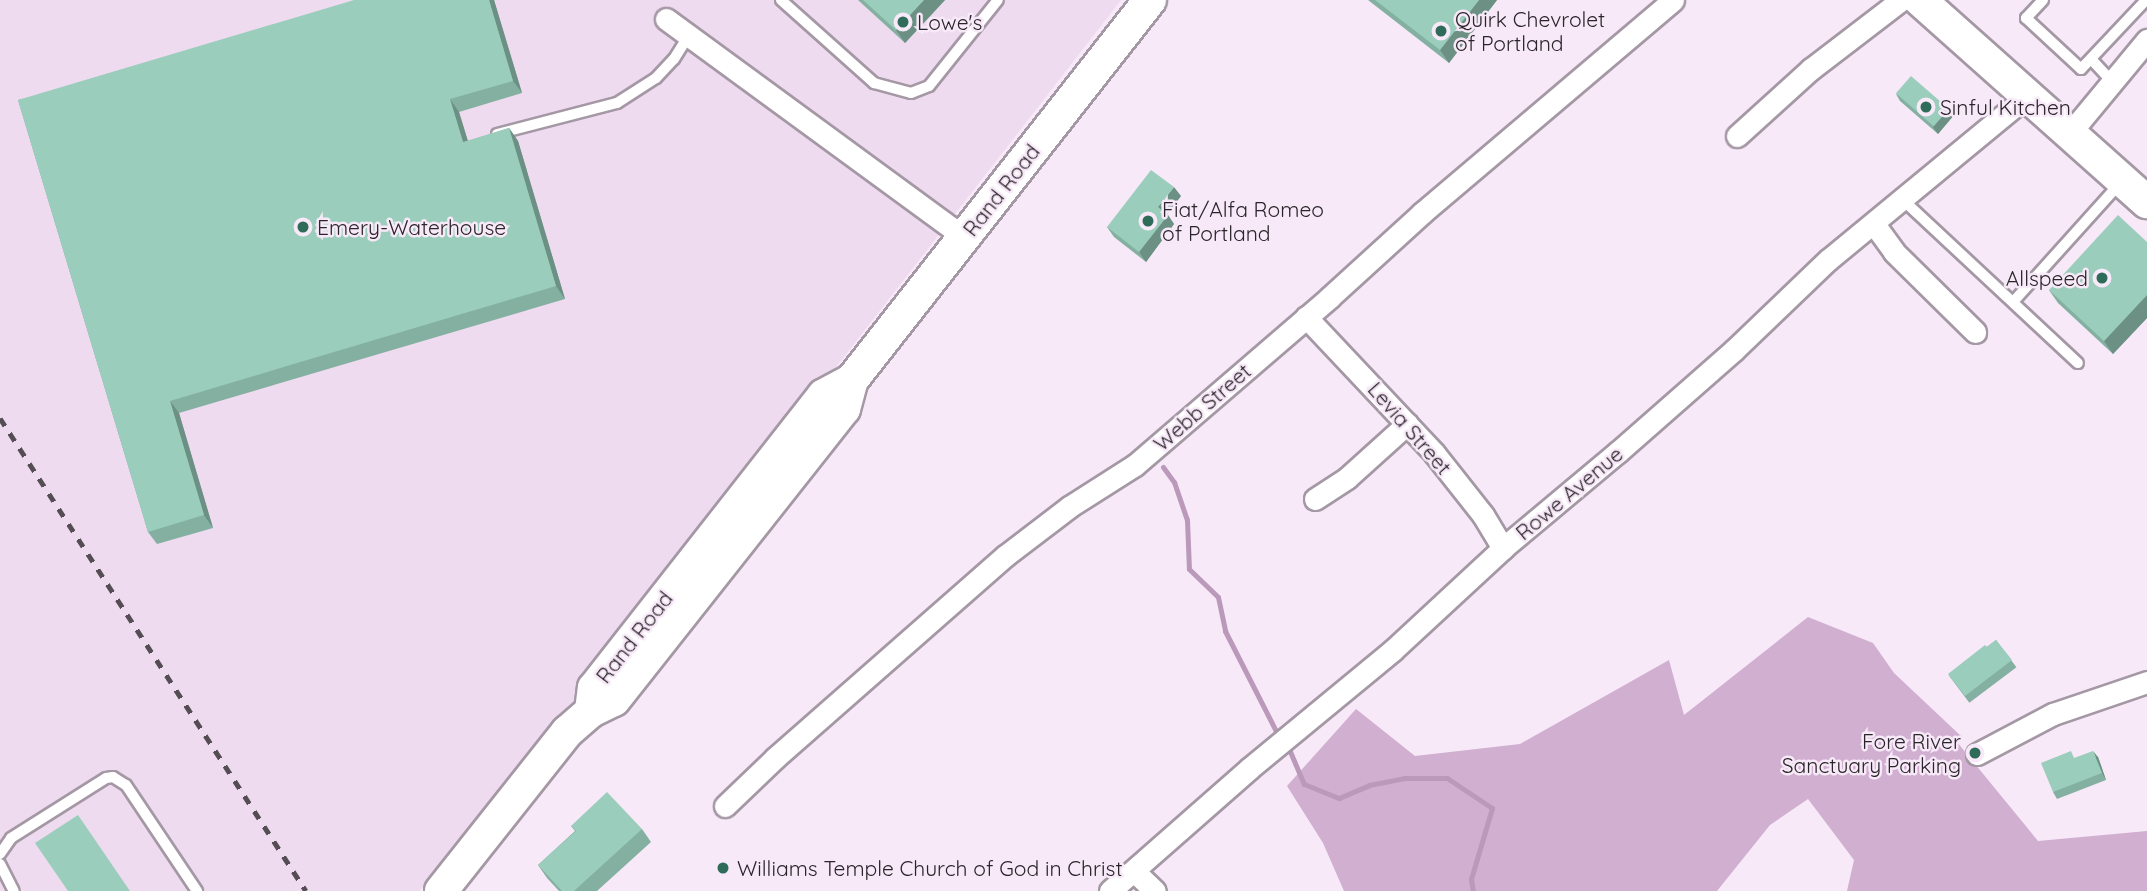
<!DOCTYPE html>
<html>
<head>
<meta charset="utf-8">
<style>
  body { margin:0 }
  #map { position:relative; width:2147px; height:891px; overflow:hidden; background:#f7e9f7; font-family:Quicksand,sans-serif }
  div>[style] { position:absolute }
  .built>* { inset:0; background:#efdbef }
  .forest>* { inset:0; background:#d0afd1 }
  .stream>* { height:5px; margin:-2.5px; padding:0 2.5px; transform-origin:2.5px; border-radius:2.5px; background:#ba99ba }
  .roads { filter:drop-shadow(2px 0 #a598a5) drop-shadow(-2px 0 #a598a5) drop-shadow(0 2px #a598a5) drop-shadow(0 -2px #a598a5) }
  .lane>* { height:10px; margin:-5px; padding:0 5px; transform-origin:5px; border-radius:5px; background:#fff }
  .street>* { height:21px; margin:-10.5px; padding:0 10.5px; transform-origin:10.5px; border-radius:10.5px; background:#fff }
  .secondary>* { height:32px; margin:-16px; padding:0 16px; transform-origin:16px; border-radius:16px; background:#fff }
  .rail>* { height:5px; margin-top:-2.5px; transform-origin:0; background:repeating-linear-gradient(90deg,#544d54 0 9px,transparent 0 18px) }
  .wall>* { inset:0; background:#84b0a1; transform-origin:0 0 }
  .shaded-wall>* { inset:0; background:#6c9083 }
  .building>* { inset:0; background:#9acdbb; transform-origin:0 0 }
  .dots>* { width:19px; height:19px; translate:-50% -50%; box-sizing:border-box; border:4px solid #f7e9f7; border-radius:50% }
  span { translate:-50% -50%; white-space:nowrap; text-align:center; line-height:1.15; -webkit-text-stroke:5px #f7e9f7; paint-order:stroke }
  .poi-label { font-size:21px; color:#2a252a }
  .left { translate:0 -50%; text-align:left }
  .right { translate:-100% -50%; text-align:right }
  .street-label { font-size:21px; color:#2a252a }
</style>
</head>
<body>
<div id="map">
  <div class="built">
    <div style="clip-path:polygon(0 0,1121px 0,625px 639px,420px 891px,0 891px)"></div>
  </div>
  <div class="forest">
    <div style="clip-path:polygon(1808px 617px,1873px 643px,1894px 673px,1962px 737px,1957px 742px,2038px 841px,2147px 831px,2147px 891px,1847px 891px,1854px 860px,1808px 799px,1770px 825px,1717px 891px,1344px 891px,1323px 843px,1287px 786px,1356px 709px,1415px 756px,1520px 744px,1669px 660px,1684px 715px)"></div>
  </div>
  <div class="stream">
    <div style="left:1163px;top:467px;width:19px;rotate:54deg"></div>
    <div style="left:1174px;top:482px;width:40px;rotate:71.1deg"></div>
    <div style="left:1187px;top:520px;width:49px;rotate:87.7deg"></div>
    <div style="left:1189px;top:569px;width:40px;rotate:44deg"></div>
    <div style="left:1218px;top:597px;width:35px;rotate:78deg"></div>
    <div style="left:1225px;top:631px;width:112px;rotate:63deg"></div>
    <div style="left:1289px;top:749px;width:38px;rotate:67deg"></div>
    <div style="left:1304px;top:784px;width:38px;rotate:22deg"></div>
    <div style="left:1339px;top:798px;width:33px;rotate:-23deg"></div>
    <div style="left:1369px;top:785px;width:36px;rotate:-11deg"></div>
    <div style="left:1404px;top:778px;width:43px"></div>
    <div style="left:1447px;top:778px;width:54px;rotate:33.7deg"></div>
    <div style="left:1492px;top:808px;width:74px;rotate:106.5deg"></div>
    <div style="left:1471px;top:879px;width:12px;rotate:81deg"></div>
  </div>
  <div class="roads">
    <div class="lane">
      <div style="left:781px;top:0;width:125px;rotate:41.7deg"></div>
      <div style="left:874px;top:83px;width:38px;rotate:15deg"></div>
      <div style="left:911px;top:93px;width:19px;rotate:-21deg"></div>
      <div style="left:929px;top:86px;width:110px;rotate:-51.3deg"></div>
      <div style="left:2043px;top:0;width:25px;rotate:133deg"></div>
      <div style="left:2026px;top:18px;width:75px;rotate:42.8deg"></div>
      <div style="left:2081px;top:69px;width:95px;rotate:-46.7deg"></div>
      <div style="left:2091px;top:59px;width:33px;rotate:47deg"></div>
      <div style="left:497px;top:134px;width:124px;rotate:-14.5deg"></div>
      <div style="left:617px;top:103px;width:46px;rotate:-32.7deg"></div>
      <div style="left:656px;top:78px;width:26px;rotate:-47deg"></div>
      <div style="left:674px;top:59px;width:28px;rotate:-58deg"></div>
      <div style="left:1903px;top:200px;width:239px;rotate:43deg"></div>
      <div style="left:2013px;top:302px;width:161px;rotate:-48deg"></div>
      <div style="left:0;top:854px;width:19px;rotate:-55deg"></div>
      <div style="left:11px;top:838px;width:112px;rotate:-32.3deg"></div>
      <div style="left:106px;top:778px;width:7px;rotate:-8deg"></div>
      <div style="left:113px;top:777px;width:15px;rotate:32deg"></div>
      <div style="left:126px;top:785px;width:128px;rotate:56.2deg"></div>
      <div style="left:0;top:864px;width:30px;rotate:63deg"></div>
    </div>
    <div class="street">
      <div style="left:666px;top:19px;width:369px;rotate:36.2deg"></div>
      <div style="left:2070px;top:133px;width:121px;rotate:-50.4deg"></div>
      <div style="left:1737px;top:136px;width:100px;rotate:-42.2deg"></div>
      <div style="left:1811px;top:69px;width:113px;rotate:-37.5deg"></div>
      <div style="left:1874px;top:224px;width:34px;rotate:54deg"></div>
      <div style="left:1894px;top:252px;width:114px;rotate:44.6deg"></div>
      <div style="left:1306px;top:317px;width:187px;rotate:46.7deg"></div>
      <div style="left:1434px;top:453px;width:79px;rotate:51.7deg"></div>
      <div style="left:1483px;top:515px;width:39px;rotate:59deg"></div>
      <div style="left:1315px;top:499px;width:38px;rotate:-33deg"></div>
      <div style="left:1347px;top:478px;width:81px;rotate:-42deg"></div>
      <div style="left:1977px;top:754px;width:86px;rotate:-27.8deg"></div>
      <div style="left:2053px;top:714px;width:99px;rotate:-18.8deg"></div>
      <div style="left:725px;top:806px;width:69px;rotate:-43.8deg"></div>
      <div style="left:775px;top:758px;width:306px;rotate:-41.3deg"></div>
      <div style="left:1005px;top:556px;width:81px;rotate:-37.4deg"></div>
      <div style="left:1069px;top:507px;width:78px;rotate:-32.5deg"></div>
      <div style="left:1135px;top:465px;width:257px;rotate:-40.7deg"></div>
      <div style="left:1330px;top:297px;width:125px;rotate:-42.4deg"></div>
      <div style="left:1422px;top:213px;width:329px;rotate:-40.3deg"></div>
      <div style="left:1134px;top:871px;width:29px;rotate:44deg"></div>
      <div style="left:1110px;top:891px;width:186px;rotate:-41.3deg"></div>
      <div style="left:1250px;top:768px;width:185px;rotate:-39.5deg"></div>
      <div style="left:1393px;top:650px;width:150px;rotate:-42.8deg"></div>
      <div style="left:1503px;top:548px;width:150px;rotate:-39.9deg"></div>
      <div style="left:1618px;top:452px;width:154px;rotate:-41.3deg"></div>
      <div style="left:1734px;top:350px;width:130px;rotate:-43.8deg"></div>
      <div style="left:1828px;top:260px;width:259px;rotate:-39.5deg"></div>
    </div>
    <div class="secondary">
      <div style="left:1920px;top:0;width:304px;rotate:41.7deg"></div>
      <div style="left:591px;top:711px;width:23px;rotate:-83deg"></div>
      <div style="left:594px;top:688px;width:372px;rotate:-51.9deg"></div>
      <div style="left:824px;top:395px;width:32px;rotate:-28deg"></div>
      <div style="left:441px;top:891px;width:203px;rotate:-51.6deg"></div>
      <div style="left:567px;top:732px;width:32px;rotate:-41deg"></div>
      <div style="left:591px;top:711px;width:25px;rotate:-26deg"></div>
      <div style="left:614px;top:700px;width:371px;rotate:-51.7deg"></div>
      <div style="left:844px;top:409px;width:30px;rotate:-75deg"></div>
      <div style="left:852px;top:380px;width:483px;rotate:-51.9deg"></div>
    </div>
  </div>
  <div class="rail">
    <div style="left:0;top:418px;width:563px;rotate:57.1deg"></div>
  </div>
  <div class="wall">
    <div style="clip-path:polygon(494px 0,522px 93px,459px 112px,468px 141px,509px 128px,518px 141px,565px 299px,179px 413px,213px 528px,157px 544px,148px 532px,18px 100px)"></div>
    <div style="clip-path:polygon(858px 0,945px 0,905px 43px)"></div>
    <div style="clip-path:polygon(1368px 0,1497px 0,1449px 63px)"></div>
    <div style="clip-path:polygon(1896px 94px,1949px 109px,1954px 115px,1938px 134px,1900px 101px)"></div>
    <div style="clip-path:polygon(1181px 196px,1167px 214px,1174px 224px,1146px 262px,1114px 237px,1107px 227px)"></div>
    <div style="clip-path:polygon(2147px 242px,2147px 318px,2113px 354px,2058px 303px,2049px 290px)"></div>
    <div style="left:1996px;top:640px;width:34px;height:59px;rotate:53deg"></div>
    <div style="clip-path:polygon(2098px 757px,2106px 780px,2057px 799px,2053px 792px,2075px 758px)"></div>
    <div style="clip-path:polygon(571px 826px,642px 829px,651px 842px,597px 891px,559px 891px,547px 878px,538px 865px,575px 831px)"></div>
  </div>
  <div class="shaded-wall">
    <div style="clip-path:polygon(489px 0,494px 0,522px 93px,513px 81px)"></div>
    <div style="clip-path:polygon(924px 0,945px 0,905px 43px,896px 30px)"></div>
    <div style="clip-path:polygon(1479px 0,1497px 0,1449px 63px,1440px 50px)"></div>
    <div style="clip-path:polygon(450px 99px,459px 112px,472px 155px,463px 142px)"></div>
    <div style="clip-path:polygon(1949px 109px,1954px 115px,1938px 134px,1933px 127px)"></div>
    <div style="clip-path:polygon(509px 128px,518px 141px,565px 299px,556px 286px)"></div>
    <div style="clip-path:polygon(1174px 187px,1181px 196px,1165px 217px,1158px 207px)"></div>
    <div style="clip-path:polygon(1168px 215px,1174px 224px,1146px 262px,1139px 252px)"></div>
    <div style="clip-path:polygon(2147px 295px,2147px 318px,2113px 354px,2104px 341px)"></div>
    <div style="clip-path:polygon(170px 401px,179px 413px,213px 528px,204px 515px)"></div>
    <div style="clip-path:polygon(2093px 751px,2098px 757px,2106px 780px,2102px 773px)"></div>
  </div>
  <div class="building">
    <div style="clip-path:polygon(354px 0,489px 0,513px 81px,450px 99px,463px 142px,509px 128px,556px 286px,170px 401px,204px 515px,148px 532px,18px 100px)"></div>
    <div style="clip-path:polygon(863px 0,924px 0,896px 30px)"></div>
    <div style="clip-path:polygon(1375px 0,1479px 0,1440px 50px)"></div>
    <div style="left:1911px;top:76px;width:50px;height:23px;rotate:41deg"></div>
    <div style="clip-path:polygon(1151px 170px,1174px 187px,1158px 207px,1168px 215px,1139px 252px,1107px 227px)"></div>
    <div style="clip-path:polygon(2118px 215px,2147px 242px,2147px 295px,2104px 341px,2049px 290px)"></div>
    <div style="clip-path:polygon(1996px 640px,2012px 660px,1965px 696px,1948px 674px,1985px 645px,1987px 647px)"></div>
    <div style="clip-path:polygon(2071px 751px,2074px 758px,2093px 751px,2102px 773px,2053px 792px,2041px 763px)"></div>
    <div style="clip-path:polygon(607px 792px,642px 829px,574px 891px,562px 891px,538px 865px,576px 831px,571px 826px)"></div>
    <div style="clip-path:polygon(78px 815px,130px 891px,68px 891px,35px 843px)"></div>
  </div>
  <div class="dots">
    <div style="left:903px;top:22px;background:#2e6c59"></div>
    <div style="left:1441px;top:31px;background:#2e6c59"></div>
    <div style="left:1926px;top:107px;background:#2e6c59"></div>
    <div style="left:1148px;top:221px;background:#2e6c59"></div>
    <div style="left:303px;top:227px;background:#2e6c59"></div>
    <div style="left:2102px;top:278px;background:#2e6c59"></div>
    <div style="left:1975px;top:753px;background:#2e6c59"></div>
    <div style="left:723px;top:868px;background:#2e6c59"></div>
  </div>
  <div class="poi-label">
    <span class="left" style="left:1455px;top:31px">Quirk Chevrolet<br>of Portland</span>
    <span class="left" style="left:917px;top:22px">Lowe's</span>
    <span class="left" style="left:1940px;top:107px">Sinful Kitchen</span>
    <span class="left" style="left:1162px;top:221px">Fiat/Alfa Romeo<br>of Portland</span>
    <span class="left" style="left:317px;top:227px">Emery-Waterhouse</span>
    <span class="right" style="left:2088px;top:278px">Allspeed</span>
    <span class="right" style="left:1961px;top:753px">Fore River<br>Sanctuary Parking</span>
    <span class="left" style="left:737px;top:868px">Williams Temple Church of God in Christ</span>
  </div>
  <div class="street-label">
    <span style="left:1001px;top:190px;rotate:-52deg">Rand Road</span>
    <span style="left:1202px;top:407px;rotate:-41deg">Webb Street</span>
    <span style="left:1410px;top:428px;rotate:49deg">Levia Street</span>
    <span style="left:1569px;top:493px;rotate:-40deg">Rowe Avenue</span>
    <span style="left:634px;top:637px;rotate:-52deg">Rand Road</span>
  </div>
</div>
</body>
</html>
